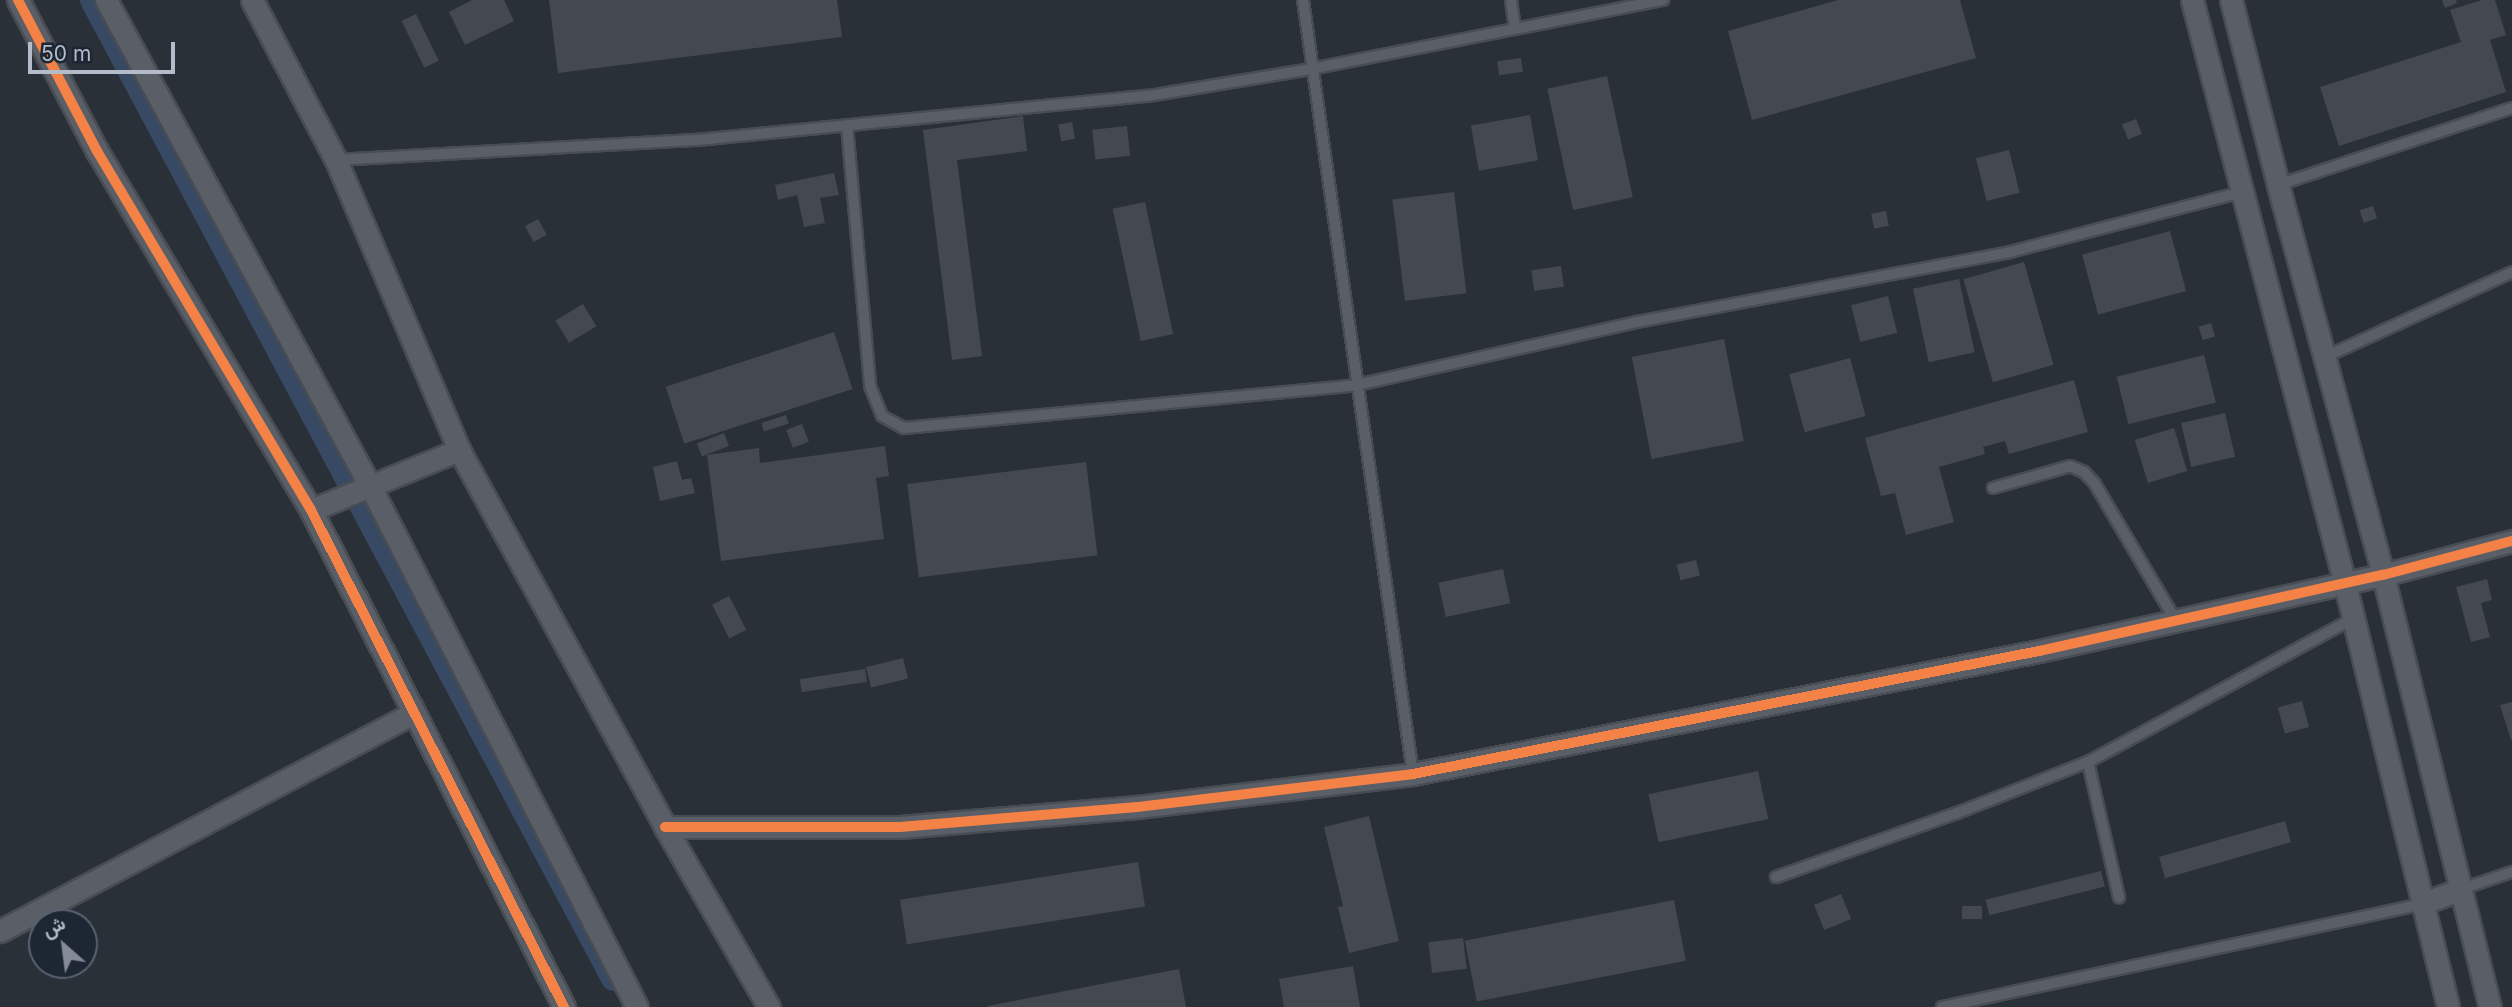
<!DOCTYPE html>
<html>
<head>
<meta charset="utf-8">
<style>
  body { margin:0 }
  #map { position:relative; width:2512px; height:1007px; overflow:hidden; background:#2a3038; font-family:Inter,Vazirmatn,sans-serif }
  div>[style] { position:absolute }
  .canal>* { height:21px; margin:-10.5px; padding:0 10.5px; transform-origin:10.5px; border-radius:10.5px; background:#384963 }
  .building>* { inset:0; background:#444950; transform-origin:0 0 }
  .roads { filter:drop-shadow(2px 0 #484c53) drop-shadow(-2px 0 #484c53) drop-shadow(0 2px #484c53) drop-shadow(0 -2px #484c53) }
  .lane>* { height:10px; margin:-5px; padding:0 5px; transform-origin:5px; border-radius:5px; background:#5a5e66 }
  .street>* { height:21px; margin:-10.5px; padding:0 10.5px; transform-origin:10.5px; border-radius:10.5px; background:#5a5e66 }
  .cycleway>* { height:10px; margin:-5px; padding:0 5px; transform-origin:5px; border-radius:5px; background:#f48246 }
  span { translate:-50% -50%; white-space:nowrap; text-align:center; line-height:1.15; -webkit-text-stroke:5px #1d2633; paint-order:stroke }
  .north { position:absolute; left:28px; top:909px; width:70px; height:70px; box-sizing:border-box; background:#1d2633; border:2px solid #59626f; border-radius:50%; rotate:332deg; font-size:19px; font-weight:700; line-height:28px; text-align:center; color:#b4bcc9 }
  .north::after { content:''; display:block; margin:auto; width:24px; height:32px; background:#848b96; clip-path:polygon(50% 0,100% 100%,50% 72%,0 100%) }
  .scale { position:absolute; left:28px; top:42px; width:147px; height:32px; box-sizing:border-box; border:4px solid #b4bcc9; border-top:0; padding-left:9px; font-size:21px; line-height:24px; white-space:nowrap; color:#b4bcc9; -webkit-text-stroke:5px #1d2633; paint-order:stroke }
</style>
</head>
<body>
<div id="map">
  <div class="canal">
    <div style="left:90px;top:0;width:1110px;rotate:61.96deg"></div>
  </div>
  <div class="building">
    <div style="clip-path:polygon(472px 0,504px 0,514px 21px,465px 45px,449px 12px)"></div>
    <div style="clip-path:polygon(549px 0,837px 0,842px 37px,558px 73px)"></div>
    <div style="clip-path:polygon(1838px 0,1960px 0,1976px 58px,1752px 120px,1728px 31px)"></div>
    <div style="clip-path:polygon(2442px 0,2456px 0,2457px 3px,2445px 8px)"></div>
    <div style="clip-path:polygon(2482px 0,2495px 0,2506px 35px,2490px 40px,2506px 92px,2339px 146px,2320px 87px,2461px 42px,2450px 10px)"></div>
    <div style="left:416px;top:14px;width:52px;height:16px;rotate:64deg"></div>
    <div style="left:1521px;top:58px;width:14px;height:24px;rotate:82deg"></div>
    <div style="left:1607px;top:76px;width:124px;height:61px;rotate:78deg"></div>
    <div style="left:1530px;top:115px;width:46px;height:60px;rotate:80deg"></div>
    <div style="clip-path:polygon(1023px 116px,1027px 151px,957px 160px,982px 356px,952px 360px,923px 130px)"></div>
    <div style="left:2136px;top:119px;width:16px;height:15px;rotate:68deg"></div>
    <div style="left:1072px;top:122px;width:17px;height:14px;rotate:80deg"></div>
    <div style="left:1127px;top:126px;width:30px;height:35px;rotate:84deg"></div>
    <div style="left:2009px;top:150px;width:44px;height:34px;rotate:76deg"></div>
    <div style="clip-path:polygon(834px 173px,839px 195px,820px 198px,825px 223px,804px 227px,797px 195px,778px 200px,775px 185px)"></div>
    <div style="left:1454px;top:192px;width:102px;height:62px;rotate:83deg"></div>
    <div style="left:1145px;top:202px;width:135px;height:33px;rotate:78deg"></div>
    <div style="left:2373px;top:206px;width:13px;height:14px;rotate:72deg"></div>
    <div style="left:1886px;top:211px;width:15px;height:15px;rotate:79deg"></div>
    <div style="left:538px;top:219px;width:18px;height:15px;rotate:61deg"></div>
    <div style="left:2170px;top:231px;width:62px;height:91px;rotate:75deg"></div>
    <div style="left:2024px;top:262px;width:107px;height:63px;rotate:74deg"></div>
    <div style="left:1561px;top:266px;width:21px;height:30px;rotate:82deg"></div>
    <div style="left:1959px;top:279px;width:75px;height:47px;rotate:78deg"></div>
    <div style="left:1888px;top:296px;width:38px;height:38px;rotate:76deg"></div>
    <div style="left:583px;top:304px;width:26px;height:32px;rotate:59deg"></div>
    <div style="left:2211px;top:323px;width:14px;height:13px;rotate:73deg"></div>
    <div style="left:834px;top:332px;width:60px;height:177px;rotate:72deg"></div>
    <div style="left:1724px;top:339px;width:104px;height:94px;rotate:79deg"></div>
    <div style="left:2204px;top:355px;width:49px;height:90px;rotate:76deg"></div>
    <div style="left:1850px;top:358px;width:60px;height:63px;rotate:75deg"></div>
    <div style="clip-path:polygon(2074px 380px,2088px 432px,2009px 454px,2005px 441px,1983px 447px,1985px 454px,1939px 467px,1954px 522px,1906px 535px,1895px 493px,1881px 496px,1865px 438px)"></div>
    <div style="left:2225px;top:413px;width:45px;height:45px;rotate:77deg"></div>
    <div style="left:786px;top:415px;width:9px;height:26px;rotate:72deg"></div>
    <div style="left:802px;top:424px;width:19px;height:17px;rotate:69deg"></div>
    <div style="left:2174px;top:428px;width:45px;height:41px;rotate:73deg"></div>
    <div style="left:724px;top:433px;width:14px;height:29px;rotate:69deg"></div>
    <div style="clip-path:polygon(885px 446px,889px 476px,876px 478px,884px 539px,721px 561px,707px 455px,759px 448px,760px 463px)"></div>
    <div style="clip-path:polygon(677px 461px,682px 480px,691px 478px,695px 493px,660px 501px,653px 467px)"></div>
    <div style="left:1086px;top:462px;width:94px;height:180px;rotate:83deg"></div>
    <div style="left:1696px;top:560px;width:16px;height:20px;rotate:76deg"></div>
    <div style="left:1503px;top:569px;width:35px;height:66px;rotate:78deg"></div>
    <div style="clip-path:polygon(2487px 579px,2492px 600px,2481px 603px,2490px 637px,2471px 642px,2456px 587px)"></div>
    <div style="left:729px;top:596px;width:38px;height:19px;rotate:63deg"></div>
    <div style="left:903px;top:658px;width:21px;height:38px;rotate:76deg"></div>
    <div style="left:865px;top:669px;width:13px;height:66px;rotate:81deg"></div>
    <div style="left:2302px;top:701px;width:27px;height:25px;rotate:75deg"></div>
    <div style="clip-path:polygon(2512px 702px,2512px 740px,2511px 740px,2500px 705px)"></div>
    <div style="left:1758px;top:771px;width:49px;height:112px;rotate:78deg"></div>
    <div style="clip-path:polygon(1369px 816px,1399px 941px,1349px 953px,1338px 907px,1343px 906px,1324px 827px)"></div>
    <div style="left:2285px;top:821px;width:22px;height:131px;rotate:74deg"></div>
    <div style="left:1138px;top:862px;width:45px;height:241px;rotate:81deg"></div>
    <div style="left:2101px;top:871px;width:16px;height:119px;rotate:76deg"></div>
    <div style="left:1841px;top:894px;width:27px;height:29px;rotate:68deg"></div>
    <div style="left:1674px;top:900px;width:62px;height:213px;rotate:79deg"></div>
    <div style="left:1982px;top:906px;width:13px;height:20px;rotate:90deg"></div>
    <div style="left:1463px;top:938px;width:31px;height:35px;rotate:83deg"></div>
    <div style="clip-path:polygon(1353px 966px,1360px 1007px,1284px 1007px,1279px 979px)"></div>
    <div style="clip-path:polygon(1179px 969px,1186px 1007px,988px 1007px,988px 1006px)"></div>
  </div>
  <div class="roads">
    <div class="lane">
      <div style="left:1303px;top:0;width:782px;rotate:81.91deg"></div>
      <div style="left:1511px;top:0;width:29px;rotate:82deg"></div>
      <div style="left:847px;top:126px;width:261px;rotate:84.9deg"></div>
      <div style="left:870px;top:386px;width:32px;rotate:68deg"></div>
      <div style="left:882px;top:416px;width:25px;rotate:29deg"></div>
      <div style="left:904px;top:428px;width:455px;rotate:-5.4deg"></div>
      <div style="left:1357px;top:385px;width:287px;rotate:-12.7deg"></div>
      <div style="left:1637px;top:322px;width:380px;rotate:-10.6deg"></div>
      <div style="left:2010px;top:252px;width:240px;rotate:-14.5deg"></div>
      <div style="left:336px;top:160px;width:362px;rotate:-3.2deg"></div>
      <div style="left:697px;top:140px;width:453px;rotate:-5.6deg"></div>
      <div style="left:1148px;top:96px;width:165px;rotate:-9.4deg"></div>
      <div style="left:1311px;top:69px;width:359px;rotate:-11.1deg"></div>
      <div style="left:2278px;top:185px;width:246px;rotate:-18.2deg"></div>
      <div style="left:2325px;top:357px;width:205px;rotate:-24.4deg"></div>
      <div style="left:1993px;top:488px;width:80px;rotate:-15.9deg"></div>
      <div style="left:2070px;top:466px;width:15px;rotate:23deg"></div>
      <div style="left:2084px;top:472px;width:16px;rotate:47deg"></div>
      <div style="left:2095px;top:484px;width:159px;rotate:59.4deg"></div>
      <div style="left:2088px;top:762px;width:139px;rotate:77.1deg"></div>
      <div style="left:1776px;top:877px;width:192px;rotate:-19.5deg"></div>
      <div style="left:1957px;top:813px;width:141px;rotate:-21.3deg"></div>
      <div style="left:2088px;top:762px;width:301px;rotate:-28.4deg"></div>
      <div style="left:2459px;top:890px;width:56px;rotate:-18.8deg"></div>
      <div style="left:1942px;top:1007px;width:490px;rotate:-12.1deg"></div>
    </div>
    <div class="street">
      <div style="left:18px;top:0;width:170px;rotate:62.4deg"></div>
      <div style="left:97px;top:151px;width:418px;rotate:59.2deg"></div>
      <div style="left:311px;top:510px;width:558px;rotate:63.02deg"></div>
      <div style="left:106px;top:0;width:553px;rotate:61.49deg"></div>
      <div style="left:370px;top:486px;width:585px;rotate:62.87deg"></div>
      <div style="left:252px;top:0;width:181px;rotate:62.3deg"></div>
      <div style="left:336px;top:160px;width:315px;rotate:67deg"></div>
      <div style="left:459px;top:450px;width:430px;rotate:61.3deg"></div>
      <div style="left:665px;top:827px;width:208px;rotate:60deg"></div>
      <div style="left:2192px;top:0;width:604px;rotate:75.32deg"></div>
      <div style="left:2345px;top:584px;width:435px;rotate:76.3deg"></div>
      <div style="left:2231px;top:0;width:191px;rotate:75.7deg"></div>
      <div style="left:2278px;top:185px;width:404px;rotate:74.9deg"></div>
      <div style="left:2383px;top:575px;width:445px;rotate:76.1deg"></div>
      <div style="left:311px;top:510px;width:160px;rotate:-22.1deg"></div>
      <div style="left:665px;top:827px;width:235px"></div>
      <div style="left:900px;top:827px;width:238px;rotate:-4.8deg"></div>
      <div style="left:1137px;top:807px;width:278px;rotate:-6.8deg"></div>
      <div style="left:1413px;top:774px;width:638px;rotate:-11.12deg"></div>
      <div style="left:2039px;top:651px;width:352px;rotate:-12.5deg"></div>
      <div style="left:2383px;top:575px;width:133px;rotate:-14.8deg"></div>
      <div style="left:2421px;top:904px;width:40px;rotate:-20.2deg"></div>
      <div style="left:0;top:931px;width:467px;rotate:-27.8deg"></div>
    </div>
  </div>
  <div class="cycleway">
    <div style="left:18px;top:0;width:170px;rotate:62.4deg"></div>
    <div style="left:97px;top:151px;width:418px;rotate:59.2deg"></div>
    <div style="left:311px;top:510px;width:558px;rotate:63.02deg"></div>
    <div style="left:665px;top:827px;width:235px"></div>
    <div style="left:900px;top:827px;width:238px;rotate:-4.8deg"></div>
    <div style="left:1137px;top:807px;width:278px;rotate:-6.8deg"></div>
    <div style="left:1413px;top:774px;width:638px;rotate:-11.12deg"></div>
    <div style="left:2039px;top:651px;width:352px;rotate:-12.5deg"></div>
    <div style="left:2383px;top:575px;width:133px;rotate:-14.8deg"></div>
  </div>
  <div class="north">ش</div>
  <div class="scale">50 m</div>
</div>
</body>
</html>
